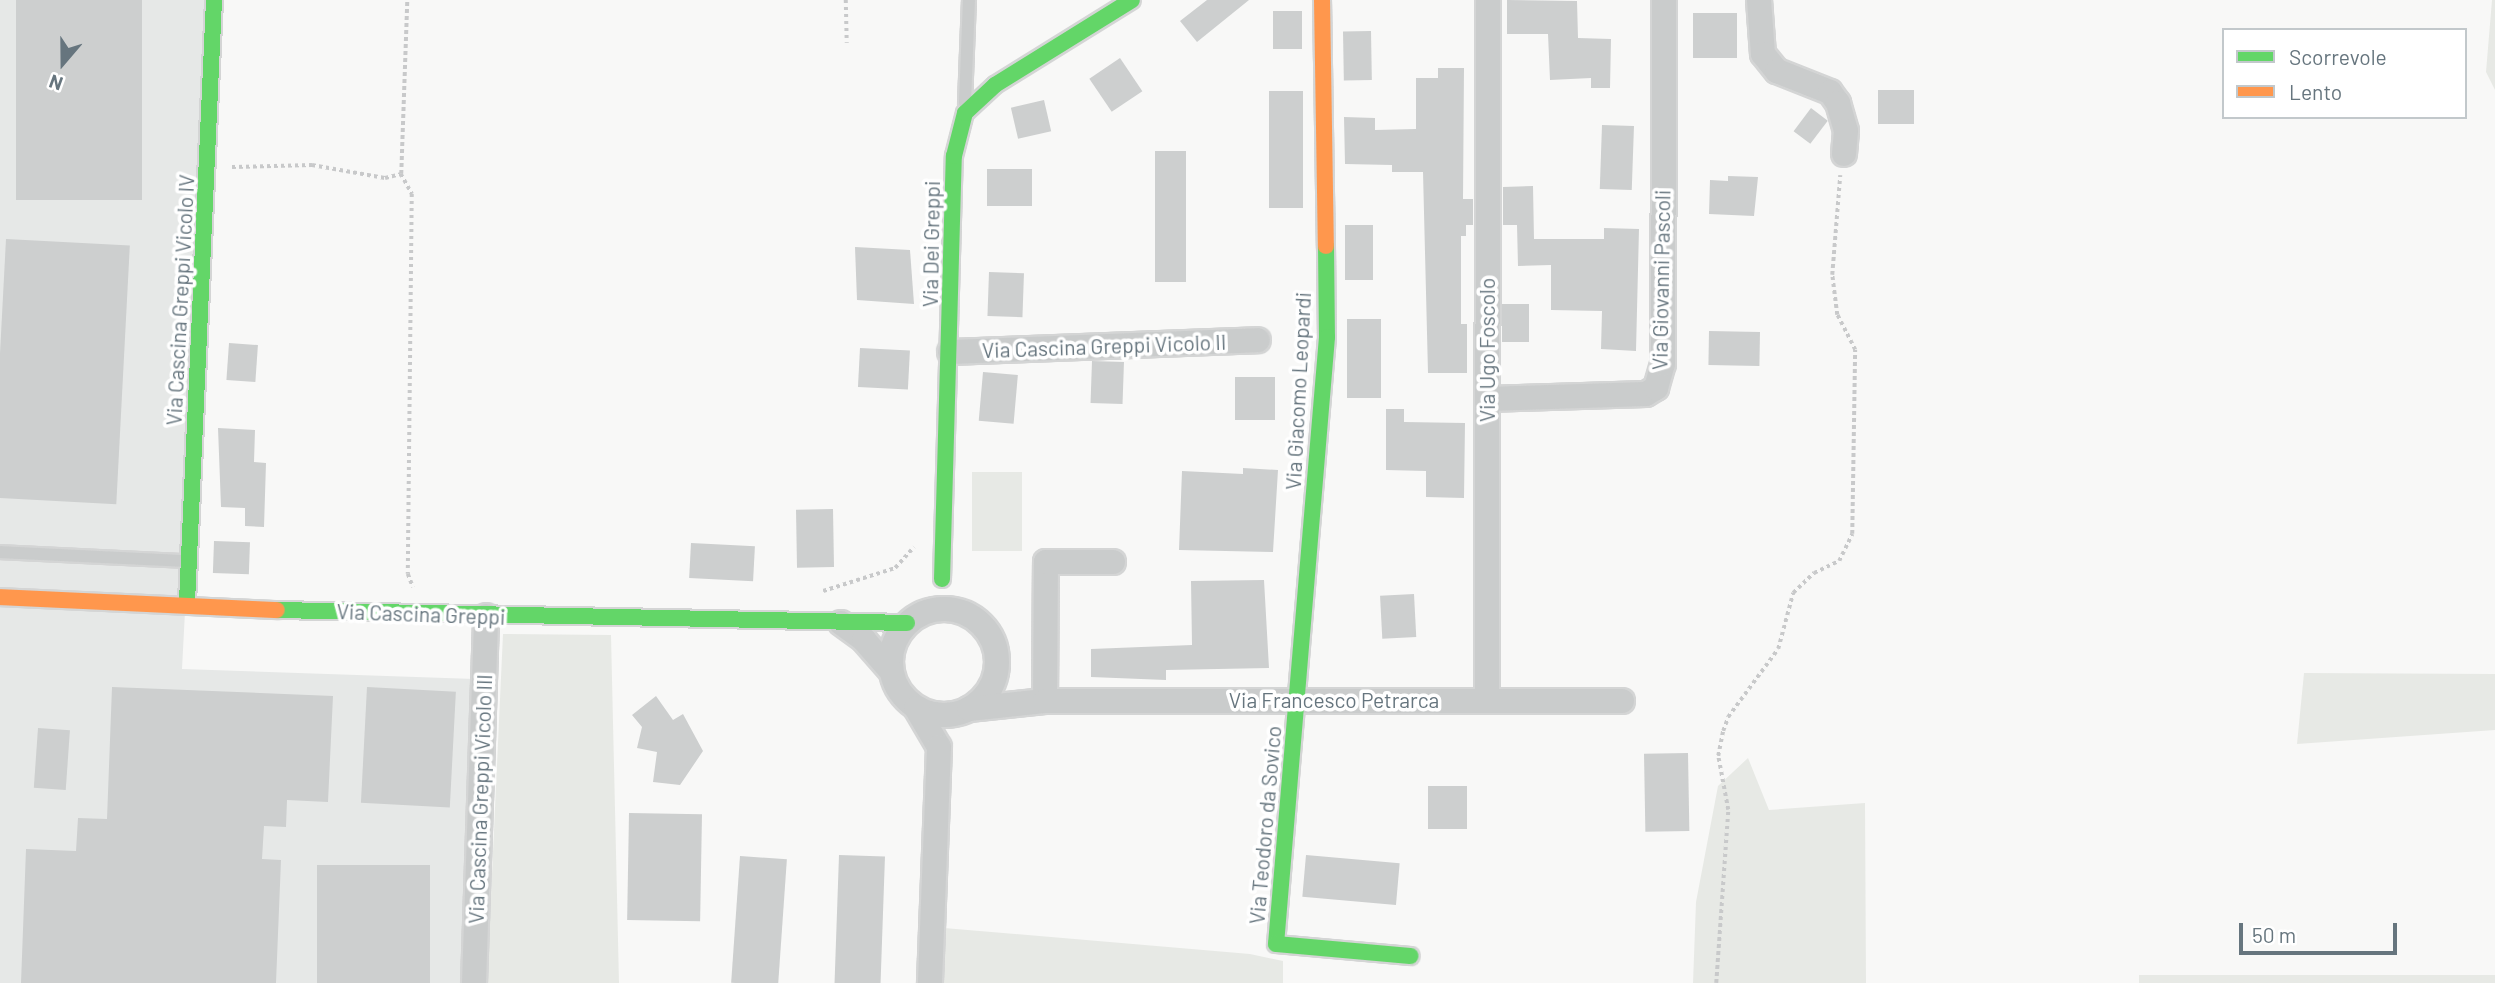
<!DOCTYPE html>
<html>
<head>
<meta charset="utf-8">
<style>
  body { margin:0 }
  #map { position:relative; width:2495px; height:983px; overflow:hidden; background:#f8f8f7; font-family:Barlow,sans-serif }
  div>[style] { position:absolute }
  .built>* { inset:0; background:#e6e8e7 }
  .green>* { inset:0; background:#e7e9e5; transform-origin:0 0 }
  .building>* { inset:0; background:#cdcfcf; transform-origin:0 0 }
  .path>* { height:3.5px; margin-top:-1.75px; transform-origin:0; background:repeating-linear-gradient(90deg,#c8c9ca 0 3.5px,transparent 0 7px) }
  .roads { filter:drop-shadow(2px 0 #d4d5d5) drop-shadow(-2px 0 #d4d5d5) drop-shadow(0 2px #d4d5d5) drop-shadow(0 -2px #d4d5d5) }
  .lane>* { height:12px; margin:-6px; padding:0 6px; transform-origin:6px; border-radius:6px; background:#cacccc }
  .street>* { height:24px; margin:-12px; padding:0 12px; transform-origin:12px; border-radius:12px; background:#cacccc }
  .street>.ring { margin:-12px; padding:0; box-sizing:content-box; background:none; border:24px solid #cacccc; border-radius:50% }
  .fast>* { height:16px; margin:-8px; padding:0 8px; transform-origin:8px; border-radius:8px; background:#63d668 }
  .slow>* { height:16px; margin:-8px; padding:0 8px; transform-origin:8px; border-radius:8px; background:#ff974d }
  span { translate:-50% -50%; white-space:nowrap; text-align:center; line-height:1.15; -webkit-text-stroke:7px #fff; paint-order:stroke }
  .street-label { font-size:21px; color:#66757e }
  .legend { position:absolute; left:2222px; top:28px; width:245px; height:91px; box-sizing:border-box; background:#fff; border:2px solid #c2c8cb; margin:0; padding:9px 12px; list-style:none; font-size:21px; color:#66757e }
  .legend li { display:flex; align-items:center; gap:14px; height:35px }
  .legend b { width:35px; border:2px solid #c2c8cb }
  .north { position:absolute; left:28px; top:28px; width:70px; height:70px; -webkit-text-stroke:5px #fff; paint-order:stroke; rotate:200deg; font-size:19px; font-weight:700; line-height:28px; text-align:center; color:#66757e }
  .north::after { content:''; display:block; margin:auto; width:24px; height:32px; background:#66757e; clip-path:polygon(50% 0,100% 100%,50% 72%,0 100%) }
  .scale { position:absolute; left:2239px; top:923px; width:158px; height:32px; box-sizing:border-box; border:4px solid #66757e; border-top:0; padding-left:9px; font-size:21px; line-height:24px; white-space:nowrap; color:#66757e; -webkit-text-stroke:5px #fff; paint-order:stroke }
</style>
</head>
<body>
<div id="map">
  <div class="built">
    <div style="clip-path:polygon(0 0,217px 0,182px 669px,475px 679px,466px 983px,0 983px)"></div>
  </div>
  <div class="green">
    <div style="clip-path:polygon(2492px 0,2495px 0,2495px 90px,2486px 72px)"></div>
    <div style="left:972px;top:472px;width:50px;height:79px"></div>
    <div style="clip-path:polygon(503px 634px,611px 635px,619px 983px,487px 983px)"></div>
    <div style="clip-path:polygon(2304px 673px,2495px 674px,2495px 730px,2297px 744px)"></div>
    <div style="clip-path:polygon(1748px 758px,1769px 810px,1865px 803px,1866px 983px,1693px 983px,1696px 902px,1718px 786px)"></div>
    <div style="clip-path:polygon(944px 928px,1250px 954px,1283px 961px,1283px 983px,944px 983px)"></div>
    <div style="left:2139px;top:975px;width:356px;height:14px"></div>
  </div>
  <div class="building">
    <div style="left:16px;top:0;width:126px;height:200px"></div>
    <div style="clip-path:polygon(1207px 0,1249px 0,1197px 42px,1180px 21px)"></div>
    <div style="clip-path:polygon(1507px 0,1577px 1px,1578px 38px,1611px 39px,1610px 88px,1591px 88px,1591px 78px,1550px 80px,1548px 34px,1507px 34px)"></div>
    <div style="left:1273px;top:11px;width:29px;height:38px"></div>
    <div style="left:1693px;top:13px;width:44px;height:45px"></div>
    <div style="left:1371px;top:31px;width:49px;height:28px;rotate:89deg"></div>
    <div style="left:1120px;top:58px;width:40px;height:37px;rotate:56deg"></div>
    <div style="clip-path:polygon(1438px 68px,1464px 68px,1463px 199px,1473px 199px,1473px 225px,1466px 225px,1466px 236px,1461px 236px,1461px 324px,1467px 324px,1467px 373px,1428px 373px,1423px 172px,1392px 172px,1392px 165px,1345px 164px,1344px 117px,1375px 118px,1375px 130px,1416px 129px,1416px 78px,1438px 78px)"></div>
    <div style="left:1878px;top:90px;width:36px;height:34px"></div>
    <div style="left:1269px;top:91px;width:34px;height:117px"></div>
    <div style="left:1044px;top:100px;width:32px;height:34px;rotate:77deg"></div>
    <div style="left:1811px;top:108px;width:21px;height:29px;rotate:37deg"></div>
    <div style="left:1602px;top:125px;width:32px;height:64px;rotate:2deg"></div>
    <div style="left:1155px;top:151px;width:31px;height:131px"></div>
    <div style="left:987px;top:169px;width:45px;height:37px"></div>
    <div style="clip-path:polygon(1728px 176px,1758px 177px,1754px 216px,1709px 214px,1710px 180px,1728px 181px)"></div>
    <div style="clip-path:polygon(1533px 186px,1534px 239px,1604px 239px,1604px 228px,1639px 229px,1636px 351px,1601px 349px,1602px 311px,1551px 310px,1551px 265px,1518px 266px,1517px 225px,1503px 225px,1503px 187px)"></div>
    <div style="left:1345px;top:225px;width:28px;height:55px"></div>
    <div style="left:6px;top:239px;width:124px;height:259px;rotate:3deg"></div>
    <div style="clip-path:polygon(855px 247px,910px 250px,914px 304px,857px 300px)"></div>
    <div style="left:989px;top:272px;width:35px;height:44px;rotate:2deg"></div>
    <div style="left:1502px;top:304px;width:27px;height:38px"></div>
    <div style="left:1347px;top:319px;width:34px;height:79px"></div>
    <div style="left:1709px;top:331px;width:51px;height:34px;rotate:1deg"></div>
    <div style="left:229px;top:343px;width:29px;height:37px;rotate:4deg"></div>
    <div style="left:860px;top:348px;width:50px;height:39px;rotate:3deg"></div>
    <div style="left:1092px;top:361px;width:32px;height:42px;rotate:2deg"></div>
    <div style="left:983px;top:372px;width:35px;height:49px;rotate:5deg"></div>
    <div style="left:1235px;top:377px;width:40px;height:43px"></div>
    <div style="clip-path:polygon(1386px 409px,1404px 409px,1404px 422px,1465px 423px,1464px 498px,1426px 497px,1426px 471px,1386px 470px)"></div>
    <div style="clip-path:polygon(218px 428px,255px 430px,254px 462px,266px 463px,264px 527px,245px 526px,245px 508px,221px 507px)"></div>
    <div style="clip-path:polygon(1243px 468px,1278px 470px,1273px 552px,1179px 550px,1182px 471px,1243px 474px)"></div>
    <div style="left:833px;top:509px;width:58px;height:37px;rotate:89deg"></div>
    <div style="left:214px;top:541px;width:36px;height:32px;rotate:2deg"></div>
    <div style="left:691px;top:543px;width:64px;height:35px;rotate:3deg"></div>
    <div style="clip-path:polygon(1264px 580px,1269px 668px,1166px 670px,1166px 680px,1091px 677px,1091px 649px,1192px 645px,1191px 581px)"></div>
    <div style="left:1414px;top:594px;width:43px;height:34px;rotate:87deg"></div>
    <div style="clip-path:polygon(112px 687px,333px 696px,328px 802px,287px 800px,286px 827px,264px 826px,262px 859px,281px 860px,276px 983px,21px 983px,26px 849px,76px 851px,78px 818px,107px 819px)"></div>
    <div style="left:367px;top:687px;width:89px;height:116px;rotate:3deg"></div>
    <div style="clip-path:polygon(656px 696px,673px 720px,683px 714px,703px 751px,680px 785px,653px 782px,657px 752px,637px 748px,642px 727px,632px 715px)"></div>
    <div style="left:38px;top:728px;width:32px;height:60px;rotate:4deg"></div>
    <div style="left:1688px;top:753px;width:78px;height:44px;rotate:89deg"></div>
    <div style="left:1428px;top:786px;width:39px;height:43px"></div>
    <div style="left:629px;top:813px;width:73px;height:107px;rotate:1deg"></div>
    <div style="left:839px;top:855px;width:46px;height:128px;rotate:2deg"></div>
    <div style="left:1306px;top:855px;width:94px;height:42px;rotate:5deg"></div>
    <div style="left:740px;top:856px;width:47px;height:127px;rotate:4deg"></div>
    <div style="left:317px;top:865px;width:113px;height:118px"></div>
  </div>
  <div class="path">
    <div style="left:846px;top:0;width:43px;rotate:88.7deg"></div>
    <div style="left:232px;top:167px;width:80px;rotate:-1.4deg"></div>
    <div style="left:312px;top:165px;width:74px;rotate:10.1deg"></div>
    <div style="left:385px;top:178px;width:16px;rotate:-14deg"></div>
    <div style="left:401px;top:174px;width:174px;rotate:-88deg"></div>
    <div style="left:401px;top:174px;width:23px;rotate:61deg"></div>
    <div style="left:412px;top:194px;width:380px;rotate:90.6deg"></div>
    <div style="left:408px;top:574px;width:14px;rotate:69deg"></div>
    <div style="left:823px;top:591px;width:76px;rotate:-17.7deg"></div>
    <div style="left:895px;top:568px;width:28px;rotate:-48deg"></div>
    <div style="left:1716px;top:983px;width:173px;rotate:-86deg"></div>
    <div style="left:1728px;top:810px;width:55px;rotate:-100.5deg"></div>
    <div style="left:1718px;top:756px;width:25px;rotate:-79deg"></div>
    <div style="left:1723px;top:731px;width:15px;rotate:-70deg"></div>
    <div style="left:1728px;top:717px;width:84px;rotate:-53.7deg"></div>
    <div style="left:1778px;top:649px;width:58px;rotate:-75deg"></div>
    <div style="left:1793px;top:593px;width:29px;rotate:-44deg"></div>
    <div style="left:1814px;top:573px;width:28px;rotate:-26deg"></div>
    <div style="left:1839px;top:561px;width:30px;rotate:-64deg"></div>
    <div style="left:1852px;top:534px;width:184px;rotate:-89.1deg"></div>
    <div style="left:1855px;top:350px;width:39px;rotate:-117deg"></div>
    <div style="left:1837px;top:315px;width:40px;rotate:-97.1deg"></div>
    <div style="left:1832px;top:275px;width:100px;rotate:-85.4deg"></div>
  </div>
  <div class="roads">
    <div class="lane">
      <div style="left:965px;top:103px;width:103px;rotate:-87.8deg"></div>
      <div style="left:0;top:552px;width:186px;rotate:2.8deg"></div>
    </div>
    <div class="street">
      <div style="left:1759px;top:0;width:54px;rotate:85.8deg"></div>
      <div style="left:1763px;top:54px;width:22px;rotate:51deg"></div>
      <div style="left:1777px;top:71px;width:57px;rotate:21.6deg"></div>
      <div style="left:1830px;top:92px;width:14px;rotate:54deg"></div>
      <div style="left:1838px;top:103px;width:29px;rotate:74deg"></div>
      <div style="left:1846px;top:131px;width:23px;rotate:95deg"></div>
      <div style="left:950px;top:352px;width:308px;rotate:-2.2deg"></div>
      <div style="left:1487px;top:399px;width:159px;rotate:-1.8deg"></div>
      <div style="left:1646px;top:394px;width:12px;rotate:-31deg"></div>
      <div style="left:1656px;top:388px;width:25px;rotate:-74deg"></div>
      <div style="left:1663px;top:364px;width:364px;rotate:-89.8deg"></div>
      <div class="ring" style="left:891px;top:609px;width:82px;height:82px"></div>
      <div style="left:841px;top:623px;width:29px;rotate:36deg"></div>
      <div style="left:864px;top:640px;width:41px;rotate:48.9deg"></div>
      <div style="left:1487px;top:700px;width:700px;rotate:-89.92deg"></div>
      <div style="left:1045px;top:701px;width:139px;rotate:-89.6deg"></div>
      <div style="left:1046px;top:562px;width:67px"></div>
      <div style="left:916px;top:708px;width:45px;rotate:59.5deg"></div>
      <div style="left:939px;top:747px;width:236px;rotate:92.2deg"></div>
      <div style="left:969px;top:709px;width:76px;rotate:-6deg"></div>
      <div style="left:1045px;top:701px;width:577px"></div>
      <div style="left:474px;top:983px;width:367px;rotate:-88.1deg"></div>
    </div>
    <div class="fast">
      <div style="left:1326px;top:246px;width:91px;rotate:89.4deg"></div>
      <div style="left:1327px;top:337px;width:609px;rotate:94.8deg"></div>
      <div style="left:1276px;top:944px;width:135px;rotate:5.1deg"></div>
      <div style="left:942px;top:579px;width:423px;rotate:-88.4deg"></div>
      <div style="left:954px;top:156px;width:44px;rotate:-75.7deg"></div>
      <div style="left:965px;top:113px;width:41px;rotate:-43deg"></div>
      <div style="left:995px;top:85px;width:161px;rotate:-31.8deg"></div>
      <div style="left:187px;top:602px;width:603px;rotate:-87.43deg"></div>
      <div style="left:277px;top:610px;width:630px;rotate:1.18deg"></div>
    </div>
    <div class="slow">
      <div style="left:1322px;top:0;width:246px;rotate:89.1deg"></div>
      <div style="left:0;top:597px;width:277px;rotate:2.7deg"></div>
    </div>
  </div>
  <div class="street-label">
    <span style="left:931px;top:244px;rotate:-89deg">Via Dei Greppi</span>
    <span style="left:1661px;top:280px;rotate:-89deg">Via Giovanni Pascoli</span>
    <span style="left:180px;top:300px;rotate:-87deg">Via Cascina Greppi Vicolo IV</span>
    <span style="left:1104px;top:346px;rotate:-2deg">Via Cascina Greppi Vicolo II</span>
    <span style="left:1487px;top:350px;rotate:-90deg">Via Ugo Foscolo</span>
    <span style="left:1298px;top:391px;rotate:-87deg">Via Giacomo Leopardi</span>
    <span style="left:421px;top:614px;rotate:2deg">Via Cascina Greppi</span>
    <span style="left:1334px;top:700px">Via Francesco Petrarca</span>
    <span style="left:480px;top:799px;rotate:-88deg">Via Cascina Greppi Vicolo III</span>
    <span style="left:1265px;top:825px;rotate:-85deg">Via Teodoro da Sovico</span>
  </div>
  <ul class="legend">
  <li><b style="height:9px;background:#63d668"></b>Scorrevole</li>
  <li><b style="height:9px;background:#ff974d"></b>Lento</li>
  </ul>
  <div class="north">N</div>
  <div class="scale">50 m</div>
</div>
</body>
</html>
